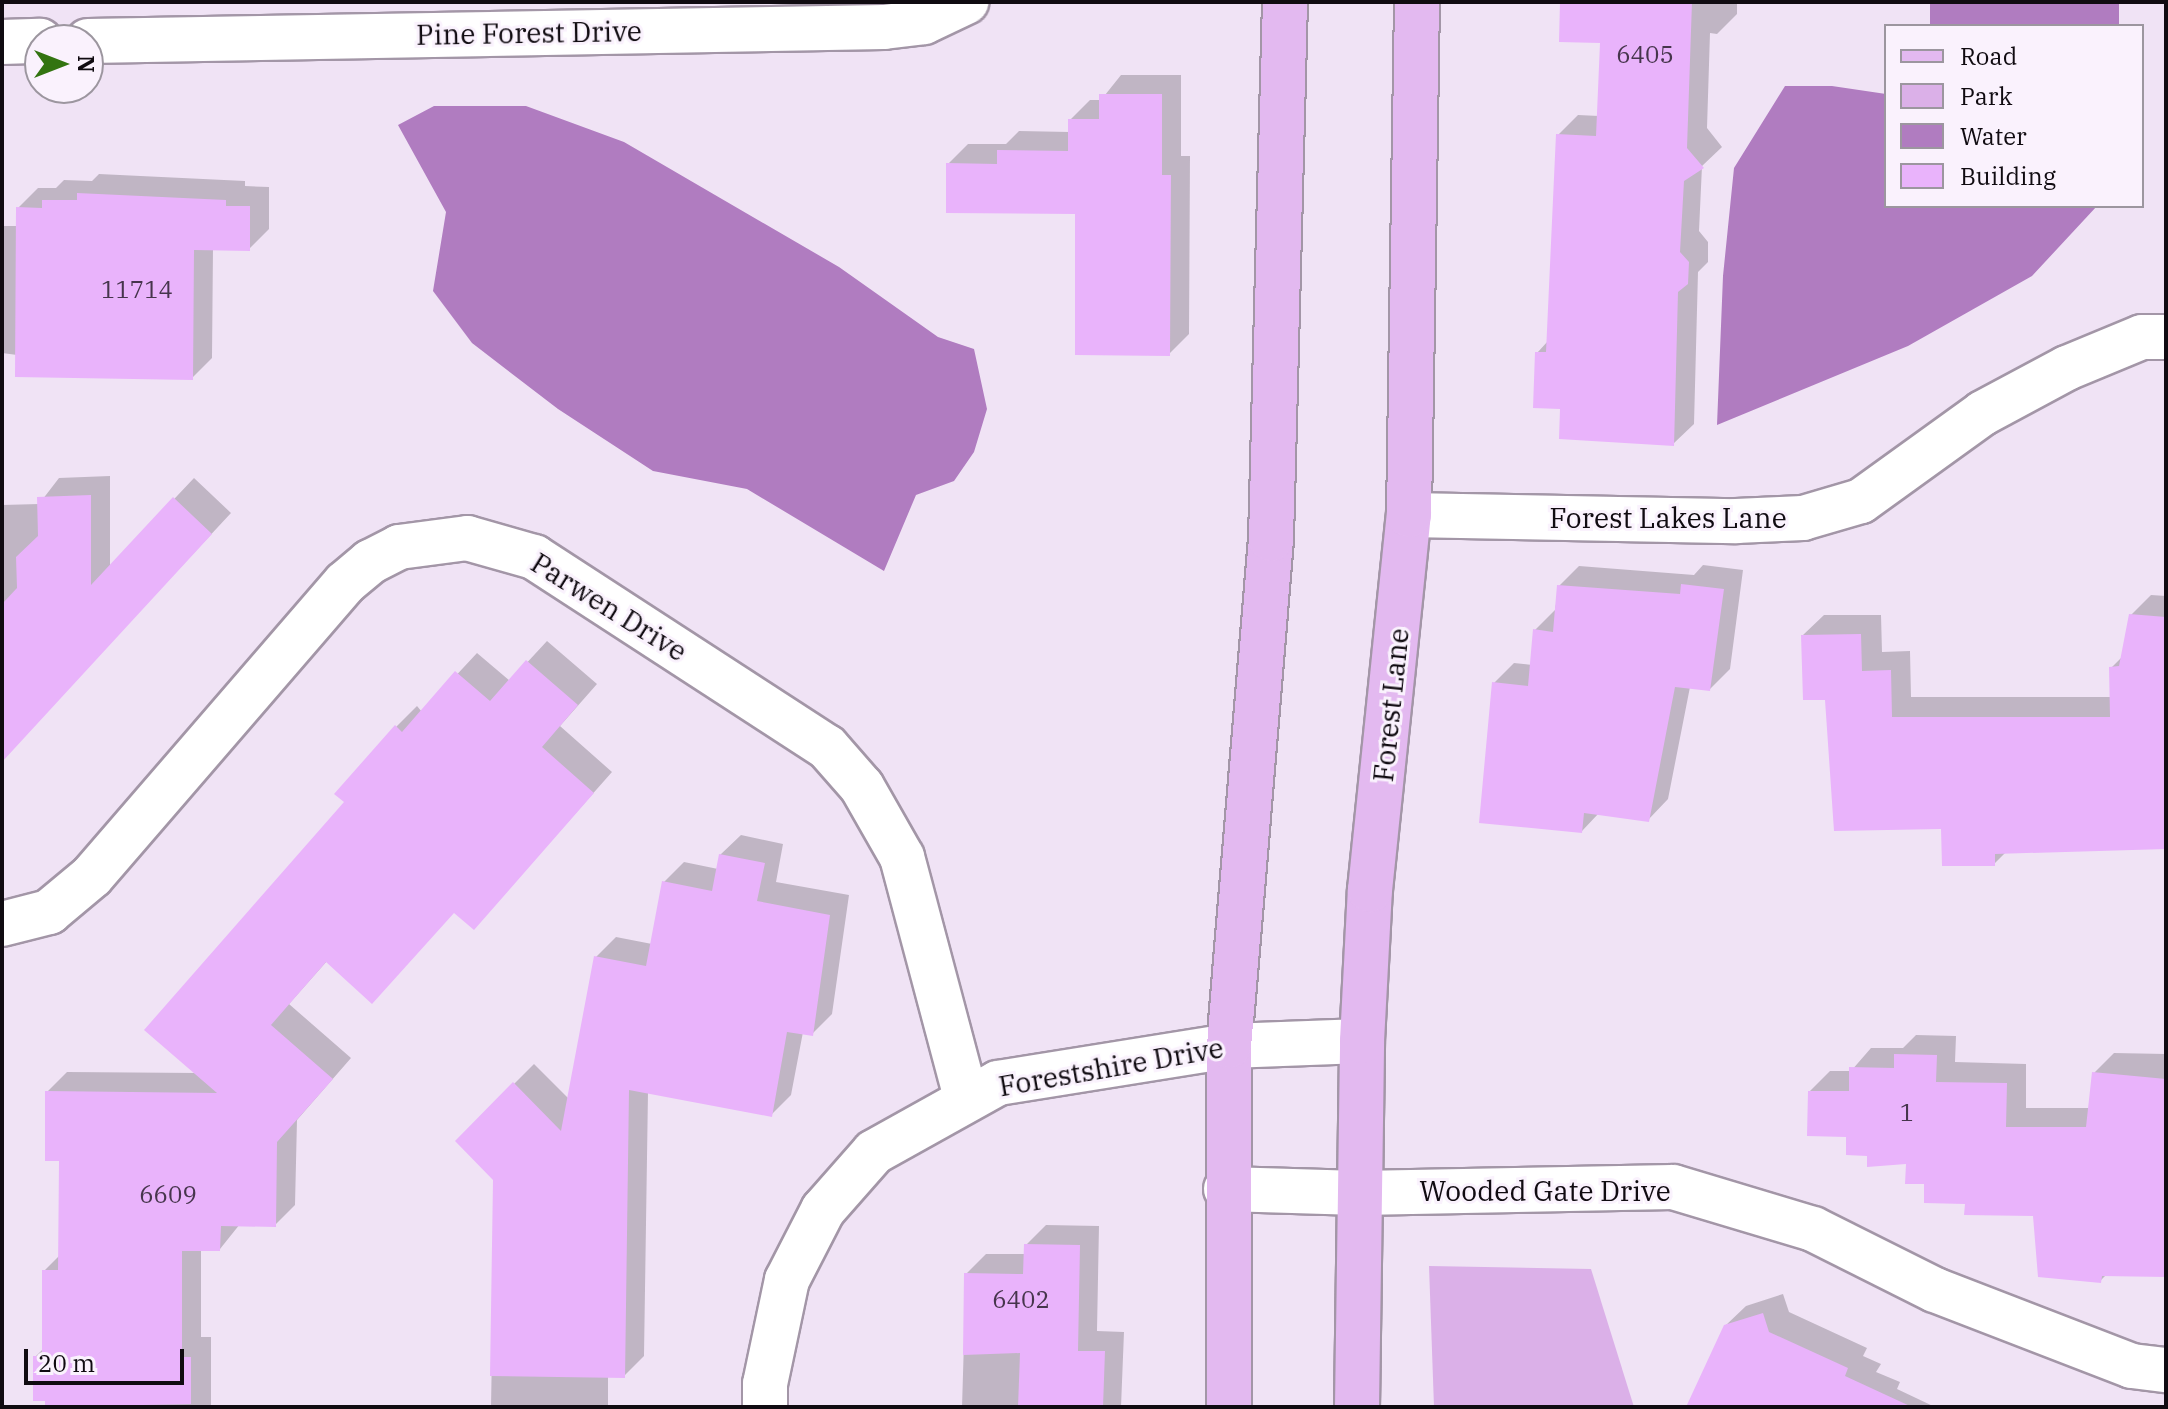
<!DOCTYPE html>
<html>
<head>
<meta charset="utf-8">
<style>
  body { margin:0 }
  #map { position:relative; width:2168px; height:1409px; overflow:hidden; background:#f0e3f5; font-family:"IBM Plex Serif",serif }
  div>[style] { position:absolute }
  .green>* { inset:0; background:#dbb0e8 }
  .water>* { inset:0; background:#b07cc0; transform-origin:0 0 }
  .shadow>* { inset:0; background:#0003 }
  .building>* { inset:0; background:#e9b3fb }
  .roads { filter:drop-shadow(2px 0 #a396a7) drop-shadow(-2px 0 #a396a7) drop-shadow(0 2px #a396a7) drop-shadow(0 -2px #a396a7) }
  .minor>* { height:44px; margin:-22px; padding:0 22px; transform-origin:22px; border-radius:22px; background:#fff }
  .major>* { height:44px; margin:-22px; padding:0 22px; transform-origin:22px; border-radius:22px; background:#e3b9f0 }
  span { translate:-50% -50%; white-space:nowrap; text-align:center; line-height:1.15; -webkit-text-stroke:6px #faf2fd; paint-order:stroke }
  .number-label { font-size:24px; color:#46354c }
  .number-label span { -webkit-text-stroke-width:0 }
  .street-label { font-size:28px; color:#100b11 }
  .frame { position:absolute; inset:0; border:4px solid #100b11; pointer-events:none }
  .legend { position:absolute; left:1884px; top:24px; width:260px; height:184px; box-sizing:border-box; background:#faf2fd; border:2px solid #9c969f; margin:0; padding:10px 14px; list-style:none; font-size:24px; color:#100b11 }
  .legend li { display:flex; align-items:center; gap:16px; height:40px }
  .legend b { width:40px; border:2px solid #9c969f }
  .north { position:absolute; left:24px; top:24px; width:80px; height:80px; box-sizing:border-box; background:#faf2fd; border:2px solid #9c969f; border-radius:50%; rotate:90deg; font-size:22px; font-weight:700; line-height:32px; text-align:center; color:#100b11 }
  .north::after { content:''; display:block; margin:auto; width:28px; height:36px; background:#337411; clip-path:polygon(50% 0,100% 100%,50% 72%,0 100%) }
  .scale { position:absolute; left:24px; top:1349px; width:160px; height:36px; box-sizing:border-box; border:4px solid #100b11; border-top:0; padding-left:10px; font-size:24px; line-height:28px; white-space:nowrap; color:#100b11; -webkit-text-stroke:6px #faf2fd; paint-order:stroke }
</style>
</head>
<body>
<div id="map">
  <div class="green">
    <div style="clip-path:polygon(1429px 1266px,1591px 1269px,1634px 1407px,1434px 1407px)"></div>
  </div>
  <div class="water">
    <div style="left:1930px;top:2px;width:189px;height:24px"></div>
    <div style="clip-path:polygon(1785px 86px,1832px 86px,1886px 94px,1886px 206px,2097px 206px,2032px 276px,1908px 346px,1717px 425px,1723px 276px,1734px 168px)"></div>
    <div style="clip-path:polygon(434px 106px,526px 106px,624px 142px,839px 267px,938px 337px,974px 349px,987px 409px,974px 452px,954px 481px,916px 495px,884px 571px,747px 489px,653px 471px,558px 409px,472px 343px,433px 291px,446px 212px,398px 125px)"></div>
  </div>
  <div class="shadow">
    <div style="clip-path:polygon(1562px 2px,1737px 2px,1737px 14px,1717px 34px,1710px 33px,1707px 128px,1722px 147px,1702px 166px,1699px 231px,1708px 242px,1708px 262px,1698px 272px,1694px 424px,1673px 444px,1562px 407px,1537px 353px,1548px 341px,1558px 135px,1578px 115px,1599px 116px,1602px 41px)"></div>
    <div style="clip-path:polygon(1121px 75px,1181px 75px,1181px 156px,1190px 156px,1189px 334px,1169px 354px,1077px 212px,948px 164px,968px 144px,1006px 144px,1019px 131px,1070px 132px,1070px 120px,1090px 100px,1101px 100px)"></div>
    <div style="clip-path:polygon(99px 174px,245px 181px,245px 186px,269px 187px,269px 229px,249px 249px,213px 248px,212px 358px,192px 378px,2px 353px,2px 226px,17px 226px,18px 208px,38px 188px,56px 188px,64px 180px,92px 181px)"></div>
    <div style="clip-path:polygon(110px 476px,110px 567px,194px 478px,231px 513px,2px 759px,2px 505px,39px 504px,59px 478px)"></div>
    <div style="clip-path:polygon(1703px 565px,1743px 570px,1730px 669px,1710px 689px,1690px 687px,1668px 799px,1648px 820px,1599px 813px,1582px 831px,1494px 683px,1514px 663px,1532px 665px,1535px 630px,1555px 610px,1559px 586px,1579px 566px,1694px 575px)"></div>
    <div style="clip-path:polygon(2151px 595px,2166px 596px,2166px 847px,2006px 852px,1994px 864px,1943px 827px,1827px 698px,1803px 635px,1824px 615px,1881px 615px,1882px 652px,1910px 651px,1911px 697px,2111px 697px,2111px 668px,2123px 656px,2131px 615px)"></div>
    <div style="clip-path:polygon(547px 641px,597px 684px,560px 726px,612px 772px,474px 928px,455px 911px,327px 961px,289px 1004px,351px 1058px,297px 1120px,295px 1205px,275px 1225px,240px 1224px,220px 1249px,201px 1249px,201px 1337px,211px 1337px,211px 1407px,47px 1407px,35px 1357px,44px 1348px,44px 1271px,60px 1255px,61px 1159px,47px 1092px,67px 1072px,198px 1073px,347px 802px,337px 794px,397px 726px,417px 706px,422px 712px,477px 653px,510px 681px)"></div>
    <div style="clip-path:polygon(741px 835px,783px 844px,776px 882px,849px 895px,832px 1014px,812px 1034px,803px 1032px,791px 1095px,771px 1115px,648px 1092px,644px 1356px,624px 1376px,608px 1376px,608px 1407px,491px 1407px,495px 1179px,457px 1141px,534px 1064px,569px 1099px,596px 957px,616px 937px,652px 944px,664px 882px,684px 862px,718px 869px,720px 855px)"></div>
    <div style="clip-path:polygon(1916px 1035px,1956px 1036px,1955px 1062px,2026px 1064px,2026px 1108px,2090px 1108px,2094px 1073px,2114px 1053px,2166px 1054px,2166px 1275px,2107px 1274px,2100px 1281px,2035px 1214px,1926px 1182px,1908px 1161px,1869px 1154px,1810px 1091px,1830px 1071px,1851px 1071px,1871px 1048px,1903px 1048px)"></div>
    <div style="clip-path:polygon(1046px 1225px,1099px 1226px,1097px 1331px,1124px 1332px,1121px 1407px,962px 1407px,966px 1274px,986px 1254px,1026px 1254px,1026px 1245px)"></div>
    <div style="clip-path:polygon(1783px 1294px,1789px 1312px,1867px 1348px,1863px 1356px,1881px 1364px,1876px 1372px,1900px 1382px,1897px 1389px,1935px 1407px,1688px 1407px,1725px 1326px,1746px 1306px)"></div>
  </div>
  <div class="building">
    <div style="clip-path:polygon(1560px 2px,1692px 2px,1687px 148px,1704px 168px,1684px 181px,1680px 252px,1689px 262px,1688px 284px,1678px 292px,1674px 446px,1559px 439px,1560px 409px,1533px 408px,1535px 352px,1546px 352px,1556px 134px,1596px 136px,1600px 43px,1559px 42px)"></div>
    <div style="clip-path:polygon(1099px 94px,1162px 94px,1162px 175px,1171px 175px,1170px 356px,1075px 355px,1075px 214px,946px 213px,946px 163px,997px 164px,997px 150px,1068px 151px,1068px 119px,1099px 119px)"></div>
    <div style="clip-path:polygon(77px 193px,226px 200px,226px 206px,250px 206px,250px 251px,194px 250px,193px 380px,15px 377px,16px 207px,42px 208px,42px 200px,77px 200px)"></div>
    <div style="clip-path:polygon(91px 495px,91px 585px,173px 497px,212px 534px,2px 762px,2px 604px,17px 588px,16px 557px,38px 536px,37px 497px)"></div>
    <div style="clip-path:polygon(1681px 584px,1724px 589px,1710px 691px,1675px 687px,1649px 822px,1584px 813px,1582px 833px,1479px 823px,1492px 682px,1528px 686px,1533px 629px,1553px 632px,1557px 585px,1680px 594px)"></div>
    <div style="clip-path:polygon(2129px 614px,2166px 617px,2166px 849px,1995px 854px,1995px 866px,1942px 866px,1941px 829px,1834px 831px,1825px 700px,1803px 700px,1801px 635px,1861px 634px,1862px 671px,1891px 670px,1892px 717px,2110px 717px,2109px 667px,2119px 666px)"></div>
    <div style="clip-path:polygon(526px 660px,578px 705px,542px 747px,594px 793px,474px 930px,454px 913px,372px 1004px,326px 962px,271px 1025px,333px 1079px,277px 1142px,276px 1227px,221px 1226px,220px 1251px,182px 1251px,182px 1357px,191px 1357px,191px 1404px,45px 1407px,45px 1401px,33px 1401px,33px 1356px,42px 1356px,42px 1270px,58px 1270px,59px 1161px,45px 1161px,45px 1091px,217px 1093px,144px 1030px,344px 802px,334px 794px,395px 725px,402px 732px,455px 671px,490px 701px)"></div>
    <div style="clip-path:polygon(719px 854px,765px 863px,757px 901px,830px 915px,813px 1036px,787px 1032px,772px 1117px,629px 1090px,625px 1378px,490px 1376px,493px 1180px,455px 1141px,513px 1082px,561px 1131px,594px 956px,646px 966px,662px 881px,712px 891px)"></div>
    <div style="clip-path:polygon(1894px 1054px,1937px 1055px,1936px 1082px,2007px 1083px,2006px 1127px,2086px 1127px,2092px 1072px,2166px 1079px,2166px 1277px,2102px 1276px,2101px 1283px,2038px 1277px,2033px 1216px,1964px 1215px,1965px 1204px,1924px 1203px,1924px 1184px,1905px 1184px,1906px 1164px,1867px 1167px,1867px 1156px,1846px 1155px,1846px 1137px,1807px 1136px,1808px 1091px,1849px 1091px,1849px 1067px,1894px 1068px)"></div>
    <div style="clip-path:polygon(1024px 1244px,1080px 1245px,1078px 1351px,1105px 1351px,1103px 1407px,1018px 1407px,1020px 1353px,963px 1355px,964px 1273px,1023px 1274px)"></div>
    <div style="clip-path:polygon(1763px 1313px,1769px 1332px,1848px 1368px,1845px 1376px,1912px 1407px,1686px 1407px,1724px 1325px)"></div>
  </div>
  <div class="roads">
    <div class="minor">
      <div style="left:88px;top:41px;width:796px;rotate:-1.01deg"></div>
      <div style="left:884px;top:27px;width:40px;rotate:-7.1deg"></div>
      <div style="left:924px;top:22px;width:47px;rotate:-25.5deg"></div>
      <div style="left:2px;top:42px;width:38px;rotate:-2deg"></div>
      <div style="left:1409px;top:515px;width:327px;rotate:1.1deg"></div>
      <div style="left:1736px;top:521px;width:67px;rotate:-2.6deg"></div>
      <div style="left:1803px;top:518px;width:60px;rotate:-16.3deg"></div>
      <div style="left:1861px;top:501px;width:150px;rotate:-35.8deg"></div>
      <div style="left:1983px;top:413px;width:95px;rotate:-28.2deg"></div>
      <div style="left:2067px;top:368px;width:81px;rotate:-22.5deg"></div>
      <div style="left:2142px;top:337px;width:24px"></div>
      <div style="left:2px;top:924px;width:49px;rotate:-14.3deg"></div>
      <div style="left:49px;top:912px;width:56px;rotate:-39.9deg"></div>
      <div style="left:92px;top:876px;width:387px;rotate:-49.2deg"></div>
      <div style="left:345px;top:583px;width:33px;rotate:-40deg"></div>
      <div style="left:370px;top:562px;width:33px;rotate:-27deg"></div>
      <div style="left:399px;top:547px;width:69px;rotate:-7.5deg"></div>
      <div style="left:467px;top:538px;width:70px;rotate:15.8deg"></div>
      <div style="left:534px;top:557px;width:349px;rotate:33deg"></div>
      <div style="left:827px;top:747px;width:53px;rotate:48.8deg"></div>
      <div style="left:862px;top:787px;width:81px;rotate:60.3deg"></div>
      <div style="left:902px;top:857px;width:248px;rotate:75.1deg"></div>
      <div style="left:1226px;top:1189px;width:133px;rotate:1.7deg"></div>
      <div style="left:1359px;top:1193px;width:314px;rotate:-1.1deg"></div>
      <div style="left:1673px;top:1187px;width:146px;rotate:16.7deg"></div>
      <div style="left:1813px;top:1229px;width:136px;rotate:26.6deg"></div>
      <div style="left:1935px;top:1290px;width:211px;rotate:21.1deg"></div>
      <div style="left:2132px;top:1366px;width:34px;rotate:7deg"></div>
      <div style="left:765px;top:1407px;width:23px;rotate:-90deg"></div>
      <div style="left:765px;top:1384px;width:106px;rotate:-78.1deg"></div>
      <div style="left:787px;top:1280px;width:79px;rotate:-62.8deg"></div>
      <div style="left:823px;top:1210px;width:77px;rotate:-48.7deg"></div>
      <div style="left:874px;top:1152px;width:142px;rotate:-29.1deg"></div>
      <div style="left:998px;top:1083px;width:234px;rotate:-9.1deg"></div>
      <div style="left:1229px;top:1046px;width:133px;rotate:-2.2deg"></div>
    </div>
    <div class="major">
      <div style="left:1229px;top:1407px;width:361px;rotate:-90deg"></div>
      <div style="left:1229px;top:1046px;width:509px;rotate:-85.26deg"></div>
      <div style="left:1271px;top:539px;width:537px;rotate:-88.51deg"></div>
      <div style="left:1357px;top:1407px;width:366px;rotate:-89.2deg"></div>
      <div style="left:1362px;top:1041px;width:151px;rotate:-87deg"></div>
      <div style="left:1370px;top:890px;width:377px;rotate:-84.1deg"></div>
      <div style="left:1409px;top:515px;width:513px;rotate:-89.11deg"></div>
    </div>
  </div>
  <div class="number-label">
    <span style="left:1645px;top:55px">6405</span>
    <span style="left:137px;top:290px">11714</span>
    <span style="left:1907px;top:1113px">1</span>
    <span style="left:168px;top:1195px">6609</span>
    <span style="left:1021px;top:1300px">6402</span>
  </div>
  <div class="street-label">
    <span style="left:529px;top:33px;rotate:-1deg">Pine Forest Drive</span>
    <span style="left:1668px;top:518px">Forest Lakes Lane</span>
    <span style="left:609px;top:607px;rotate:32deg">Parwen Drive</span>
    <span style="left:1391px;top:705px;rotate:-84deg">Forest Lane</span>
    <span style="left:1111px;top:1067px;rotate:-10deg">Forestshire Drive</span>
    <span style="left:1545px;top:1191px">Wooded Gate Drive</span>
  </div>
  <div class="frame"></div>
  <ul class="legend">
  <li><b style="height:10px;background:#e3b9f0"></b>Road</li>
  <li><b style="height:22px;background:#dbb0e8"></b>Park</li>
  <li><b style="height:22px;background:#b07cc0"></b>Water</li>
  <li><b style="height:22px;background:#e9b3fb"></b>Building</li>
  </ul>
  <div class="north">N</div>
  <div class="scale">20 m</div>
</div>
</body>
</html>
